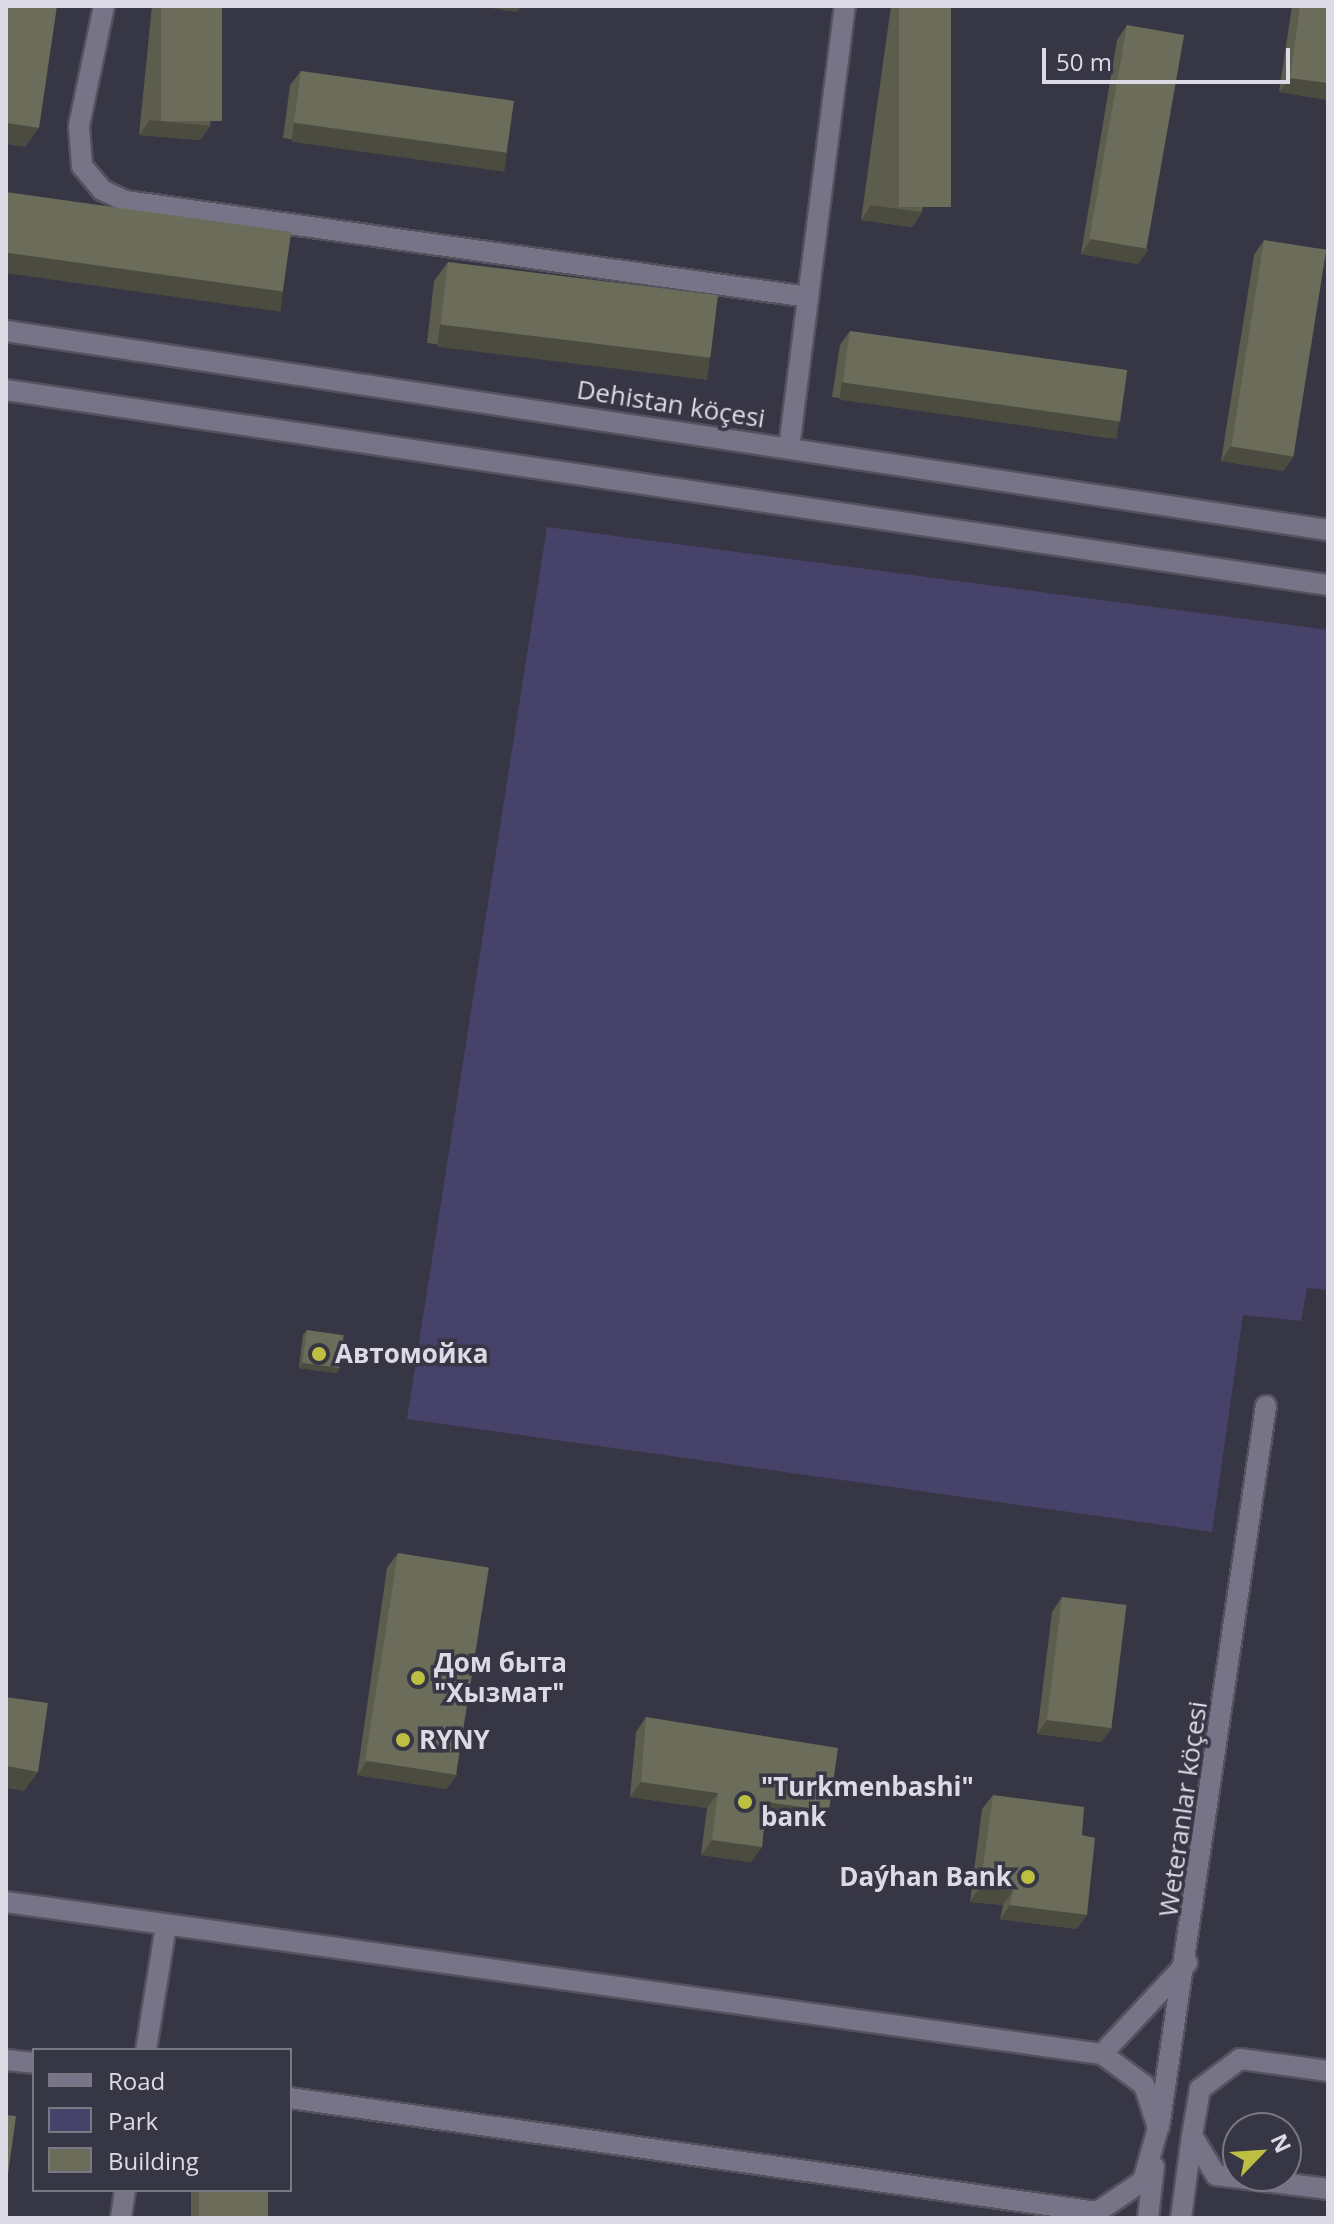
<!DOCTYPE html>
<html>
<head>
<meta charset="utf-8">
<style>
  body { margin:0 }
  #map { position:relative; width:1334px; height:2224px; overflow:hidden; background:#373645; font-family:"Open Sans",sans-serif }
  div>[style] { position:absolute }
  .green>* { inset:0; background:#474269 }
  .roads { filter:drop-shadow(2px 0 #53525f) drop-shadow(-2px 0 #53525f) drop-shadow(0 2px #53525f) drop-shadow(0 -2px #53525f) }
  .pedestrian>* { height:20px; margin:-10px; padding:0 10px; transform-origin:10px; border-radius:10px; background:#767486 }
  .minor>* { height:20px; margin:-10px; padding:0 10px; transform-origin:10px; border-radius:10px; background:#767486 }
  .wall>* { inset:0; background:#5c5d4d; transform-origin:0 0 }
  .shaded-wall>* { inset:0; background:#4b4c3f; transform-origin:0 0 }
  .building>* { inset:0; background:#6b6c5a; transform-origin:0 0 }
  .dots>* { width:22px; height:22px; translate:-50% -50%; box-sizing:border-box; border:4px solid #373645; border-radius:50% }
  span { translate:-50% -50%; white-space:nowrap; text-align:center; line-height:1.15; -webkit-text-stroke:7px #373645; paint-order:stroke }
  .street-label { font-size:26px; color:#dcdbe5 }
  .poi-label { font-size:26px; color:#dcdbe5; font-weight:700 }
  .left { translate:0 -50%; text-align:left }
  .right { translate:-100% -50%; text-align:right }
  .frame { position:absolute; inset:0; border:8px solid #dcdbe5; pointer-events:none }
  .legend { position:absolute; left:32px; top:2048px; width:260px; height:144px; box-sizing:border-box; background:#373645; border:2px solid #797885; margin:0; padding:10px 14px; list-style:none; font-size:24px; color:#dcdbe5 }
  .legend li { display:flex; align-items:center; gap:16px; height:40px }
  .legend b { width:40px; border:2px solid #797885 }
  .north { position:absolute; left:1222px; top:2112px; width:80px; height:80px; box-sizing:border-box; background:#373645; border:2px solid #797885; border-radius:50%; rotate:65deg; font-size:22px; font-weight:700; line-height:32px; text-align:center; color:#dcdbe5 }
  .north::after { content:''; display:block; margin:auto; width:28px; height:36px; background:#bdbf43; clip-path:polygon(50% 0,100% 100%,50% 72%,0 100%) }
  .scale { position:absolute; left:1042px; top:48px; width:248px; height:36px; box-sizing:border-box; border:4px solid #dcdbe5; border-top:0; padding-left:10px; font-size:24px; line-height:28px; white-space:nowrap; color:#dcdbe5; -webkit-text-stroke:6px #373645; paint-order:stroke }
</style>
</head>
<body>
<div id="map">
  <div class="green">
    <div style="clip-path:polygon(547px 527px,1328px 630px,1328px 1290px,1307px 1288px,1301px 1321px,1243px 1315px,1212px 1532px,407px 1419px)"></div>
  </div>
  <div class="roads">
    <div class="pedestrian">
      <div style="left:1328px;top:2071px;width:89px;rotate:-172.2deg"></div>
      <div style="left:1240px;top:2059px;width:50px;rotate:143.1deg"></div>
      <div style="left:1200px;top:2089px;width:48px;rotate:99.7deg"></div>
      <div style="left:1192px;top:2136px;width:46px;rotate:58.4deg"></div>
      <div style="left:1216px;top:2175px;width:113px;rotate:7.1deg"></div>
      <div style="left:1181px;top:2218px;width:83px;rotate:-82.4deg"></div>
    </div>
    <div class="minor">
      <div style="left:104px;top:6px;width:123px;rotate:101.8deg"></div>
      <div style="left:79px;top:126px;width:40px;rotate:85.7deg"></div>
      <div style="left:82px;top:166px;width:31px;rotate:50deg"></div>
      <div style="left:102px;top:190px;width:26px;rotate:25deg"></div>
      <div style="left:126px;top:201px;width:689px;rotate:8.01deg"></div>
      <div style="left:6px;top:331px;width:1337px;rotate:8.56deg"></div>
      <div style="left:6px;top:390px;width:1336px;rotate:8.39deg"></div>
      <div style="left:789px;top:448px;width:446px;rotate:-82.8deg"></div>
      <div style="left:6px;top:1902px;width:1106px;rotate:7.9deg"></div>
      <div style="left:1102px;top:2054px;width:52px;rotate:36.4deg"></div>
      <div style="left:1144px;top:2085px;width:45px;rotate:72deg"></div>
      <div style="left:1158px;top:2128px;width:55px;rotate:105.8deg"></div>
      <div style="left:1143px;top:2181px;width:55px;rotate:146deg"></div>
      <div style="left:1097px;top:2212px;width:815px;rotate:-171.96deg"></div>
      <div style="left:146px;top:2050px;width:127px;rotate:-80.9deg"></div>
      <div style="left:1102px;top:2054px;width:125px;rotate:-47deg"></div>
      <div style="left:6px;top:2060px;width:28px;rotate:6deg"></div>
      <div style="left:1159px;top:2127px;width:729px;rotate:-81.56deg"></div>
      <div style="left:121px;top:2218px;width:28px;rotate:-82deg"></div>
      <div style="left:1148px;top:2218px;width:52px;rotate:-83.4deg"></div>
    </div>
  </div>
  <div class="wall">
    <div style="clip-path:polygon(152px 6px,222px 6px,210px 126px,200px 140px,139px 135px)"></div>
    <div style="clip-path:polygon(891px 6px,951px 6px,922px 212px,912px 227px,861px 220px)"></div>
    <div style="clip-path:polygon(1292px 6px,1328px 6px,1328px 100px,1279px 92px)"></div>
    <div style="clip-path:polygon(1127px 25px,1138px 264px,1081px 254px,1117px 40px)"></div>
    <div style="clip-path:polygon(301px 71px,507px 152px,497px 167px,283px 138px,290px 85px)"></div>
    <div style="clip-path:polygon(1264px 240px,1293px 457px,1283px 471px,1221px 461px,1254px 255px)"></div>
    <div style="clip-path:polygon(448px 262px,697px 378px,427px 343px,434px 281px)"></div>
    <div style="clip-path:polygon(850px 331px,1119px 423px,1109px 438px,832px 397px,840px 345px)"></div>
    <div style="clip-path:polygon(307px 1330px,340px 1368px,336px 1373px,299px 1368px,303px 1335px)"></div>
    <div style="clip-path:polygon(398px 1553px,447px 1789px,357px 1775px,387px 1568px)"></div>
    <div style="clip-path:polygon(1062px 1597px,1112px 1728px,1101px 1742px,1037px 1734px,1052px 1612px)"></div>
    <div style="clip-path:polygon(646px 1717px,819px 1826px,765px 1818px,762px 1847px,751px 1862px,701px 1855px,707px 1808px,630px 1797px,636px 1732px)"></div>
    <div style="clip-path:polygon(993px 1795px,1077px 1929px,1000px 1919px,1003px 1905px,970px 1902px,982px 1809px)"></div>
    <div style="left:191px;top:2190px;width:77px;height:28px"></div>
  </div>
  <div class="shaded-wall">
    <div style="clip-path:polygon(478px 6px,522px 6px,517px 12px)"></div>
    <div style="clip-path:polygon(1290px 78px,1328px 83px,1328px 100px,1279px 92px)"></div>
    <div style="clip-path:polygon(150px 120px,210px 126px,200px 140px,139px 135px)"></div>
    <div style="clip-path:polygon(6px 123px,39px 128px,25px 147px,6px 144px)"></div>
    <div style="left:294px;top:123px;width:215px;height:19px;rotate:8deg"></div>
    <div style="clip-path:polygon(871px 205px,922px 212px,912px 227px,861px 220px)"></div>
    <div style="clip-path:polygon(1091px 239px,1149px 249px,1138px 264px,1081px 254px)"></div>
    <div style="left:6px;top:252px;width:280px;height:21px;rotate:8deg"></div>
    <div style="left:440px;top:324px;width:272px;height:23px;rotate:7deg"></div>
    <div style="left:842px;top:382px;width:280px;height:18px;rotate:8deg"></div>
    <div style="clip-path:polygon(1231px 446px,1293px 457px,1283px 471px,1221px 461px)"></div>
    <div style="clip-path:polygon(302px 1363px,340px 1368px,336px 1373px,299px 1368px)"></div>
    <div style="clip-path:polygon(1047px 1720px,1112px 1728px,1101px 1742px,1037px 1734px)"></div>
    <div style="clip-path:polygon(367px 1761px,458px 1774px,447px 1789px,357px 1775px)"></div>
    <div style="clip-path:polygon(6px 1766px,38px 1772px,24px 1791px,6px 1788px)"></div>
    <div style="clip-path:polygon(641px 1782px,718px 1793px,707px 1808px,630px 1797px)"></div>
    <div style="clip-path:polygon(766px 1802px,829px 1811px,819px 1826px,756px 1817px)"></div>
    <div style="clip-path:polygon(712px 1840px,762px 1847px,751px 1862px,701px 1855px)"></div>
    <div style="clip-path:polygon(980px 1887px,1013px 1890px,1003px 1905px,970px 1902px)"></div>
    <div style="clip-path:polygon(1010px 1905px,1087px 1915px,1077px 1929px,1000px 1919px)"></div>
  </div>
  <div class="building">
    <div style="clip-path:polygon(6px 6px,57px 6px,39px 128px,6px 123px)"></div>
    <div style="left:161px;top:6px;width:61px;height:115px"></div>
    <div style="left:899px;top:6px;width:52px;height:201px"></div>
    <div style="clip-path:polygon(1300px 6px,1328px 6px,1328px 83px,1290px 78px)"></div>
    <div style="left:1127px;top:25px;width:58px;height:217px;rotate:10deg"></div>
    <div style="left:301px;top:71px;width:215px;height:52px;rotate:8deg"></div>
    <div style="left:6px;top:192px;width:288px;height:60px;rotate:8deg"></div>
    <div style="left:1264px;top:240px;width:63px;height:209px;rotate:9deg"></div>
    <div style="left:448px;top:262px;width:272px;height:63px;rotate:7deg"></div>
    <div style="left:850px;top:331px;width:280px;height:52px;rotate:8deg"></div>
    <div style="left:307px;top:1330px;width:37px;height:33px;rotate:8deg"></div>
    <div style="left:398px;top:1553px;width:92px;height:210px;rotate:9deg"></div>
    <div style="left:1062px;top:1597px;width:65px;height:124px;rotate:7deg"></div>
    <div style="clip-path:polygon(6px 1697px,48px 1703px,38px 1772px,6px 1766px)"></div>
    <div style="clip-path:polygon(646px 1717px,838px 1748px,829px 1811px,766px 1802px,762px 1847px,712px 1840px,718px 1793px,641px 1782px)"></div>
    <div style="clip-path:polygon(993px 1795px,1084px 1807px,1082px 1835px,1095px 1838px,1087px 1915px,1010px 1905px,1013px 1890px,980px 1887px)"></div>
    <div style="clip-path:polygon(6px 2115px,16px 2116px,6px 2189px)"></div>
    <div style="left:199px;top:2190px;width:69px;height:28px"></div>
  </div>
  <div class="dots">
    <div style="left:319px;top:1354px;background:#bdbf43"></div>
    <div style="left:418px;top:1678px;background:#bdbf43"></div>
    <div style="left:403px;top:1740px;background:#bdbf43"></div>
    <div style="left:745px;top:1802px;background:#bdbf43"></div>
    <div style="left:1028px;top:1877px;background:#bdbf43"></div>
  </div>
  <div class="street-label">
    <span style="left:671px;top:404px;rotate:9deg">Dehistan köçesi</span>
    <span style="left:1183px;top:1809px;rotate:-82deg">Weteranlar köçesi</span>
  </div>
  <div class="poi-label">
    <span class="left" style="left:335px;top:1354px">Автомойка</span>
    <span class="left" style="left:434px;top:1678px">Дом быта<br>"Хызмат"</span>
    <span class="left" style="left:419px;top:1740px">RYNY</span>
    <span class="left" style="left:761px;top:1802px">"Turkmenbashi"<br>bank</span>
    <span class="right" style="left:1012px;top:1877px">Daýhan Bank</span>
  </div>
  <div class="frame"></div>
  <ul class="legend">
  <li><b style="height:10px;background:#767486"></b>Road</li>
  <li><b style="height:22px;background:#474269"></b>Park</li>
  <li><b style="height:22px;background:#6b6c5a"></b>Building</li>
  </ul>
  <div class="north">N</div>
  <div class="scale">50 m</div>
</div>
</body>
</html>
